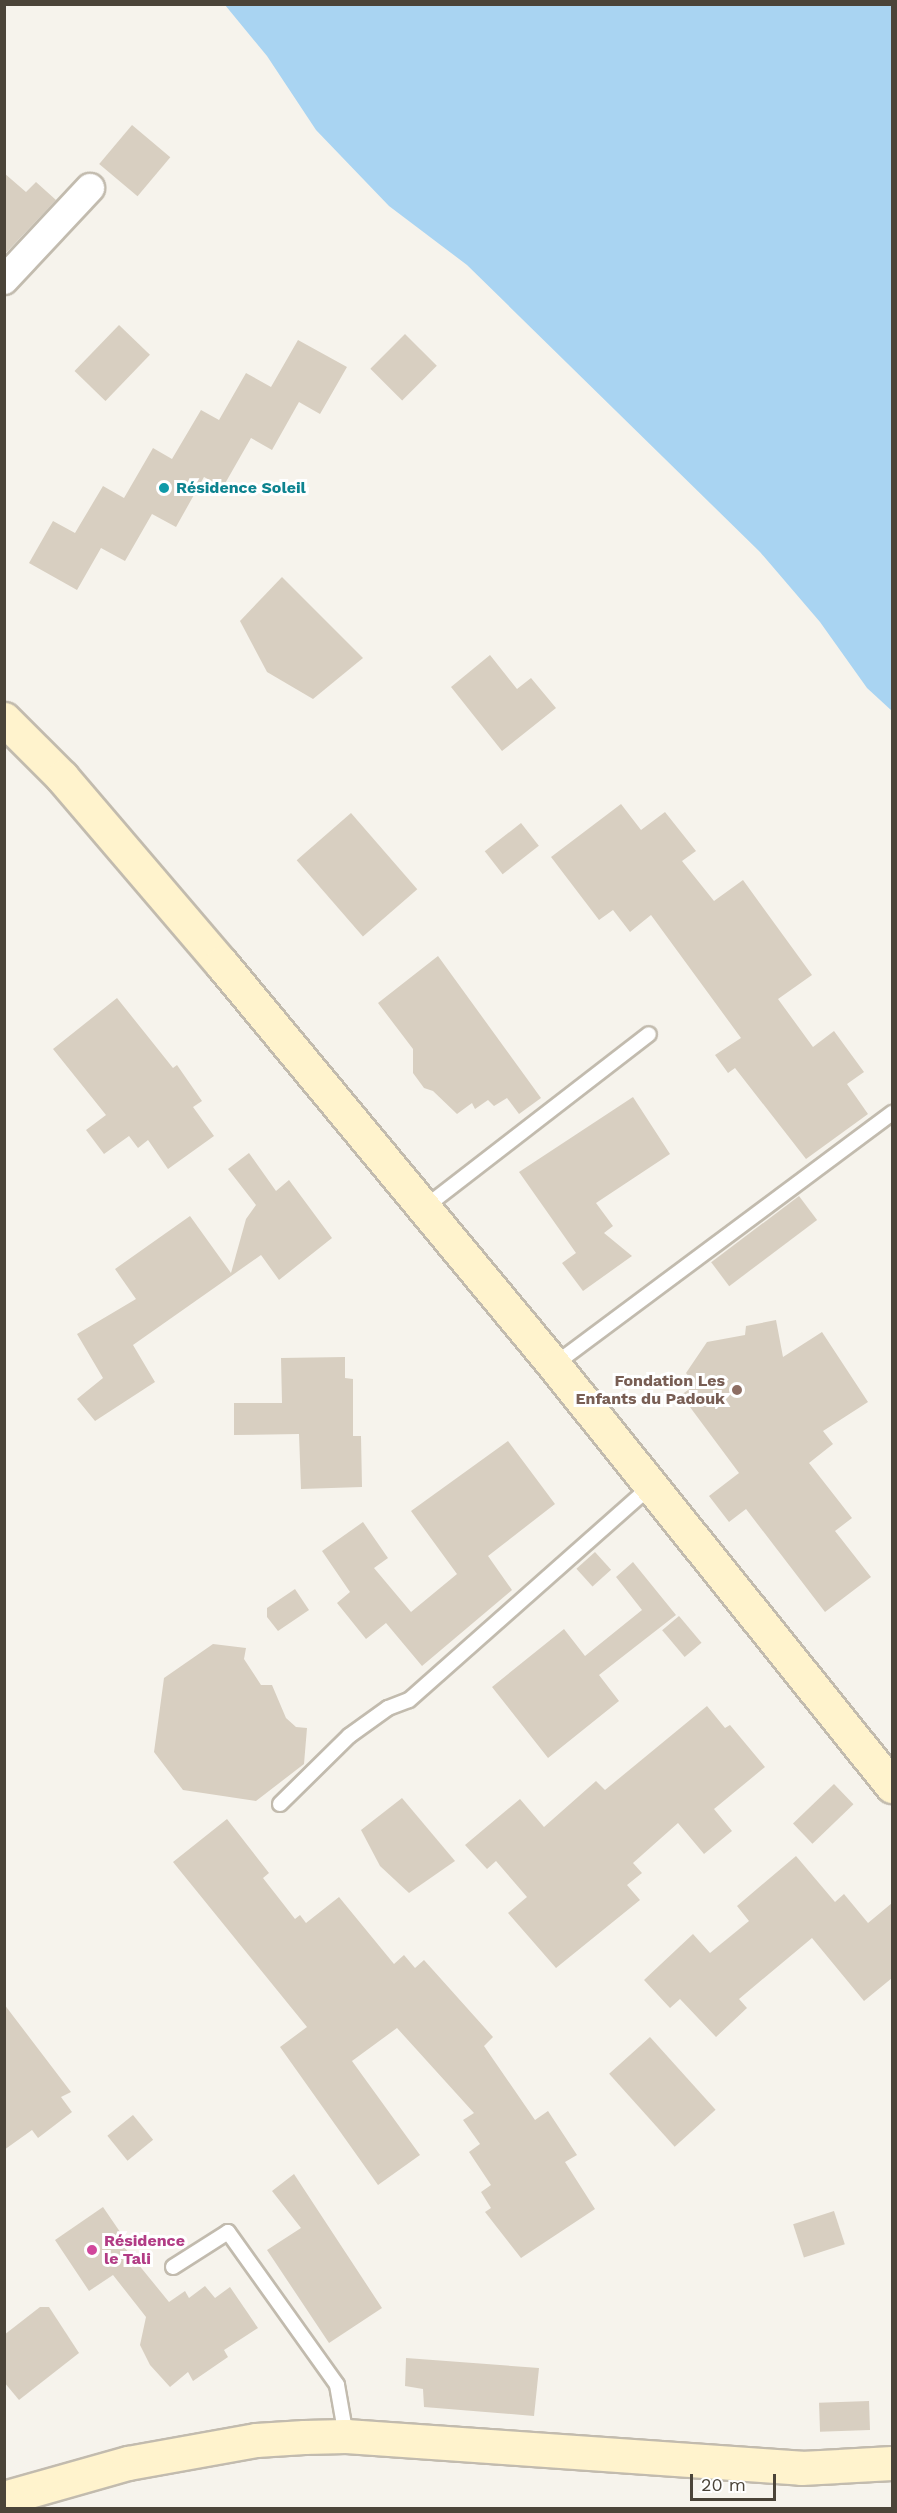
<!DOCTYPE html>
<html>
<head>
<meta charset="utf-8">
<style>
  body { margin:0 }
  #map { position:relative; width:897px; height:2513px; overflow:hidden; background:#f6f3ec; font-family:"Work Sans",sans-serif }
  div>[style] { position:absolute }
  .water>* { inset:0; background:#a9d4f2 }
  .building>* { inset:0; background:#d8cfc1; transform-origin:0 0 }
  .roads { filter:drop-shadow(2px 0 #c2bbae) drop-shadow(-2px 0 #c2bbae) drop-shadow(0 2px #c2bbae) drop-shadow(0 -2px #c2bbae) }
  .lane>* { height:14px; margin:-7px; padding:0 7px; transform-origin:7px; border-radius:7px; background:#fff }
  .street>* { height:28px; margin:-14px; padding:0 14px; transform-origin:14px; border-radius:14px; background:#fff }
  .secondary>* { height:33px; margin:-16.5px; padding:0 16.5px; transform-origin:16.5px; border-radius:16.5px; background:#fff3cd }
  .dots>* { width:16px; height:16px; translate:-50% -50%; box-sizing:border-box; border:3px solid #fff; border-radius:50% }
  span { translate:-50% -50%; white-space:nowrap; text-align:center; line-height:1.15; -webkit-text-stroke:6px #fff; paint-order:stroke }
  .culture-label { font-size:16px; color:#0d838f; font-weight:700 }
  .left { translate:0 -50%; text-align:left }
  .education-label { font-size:16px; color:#785e54; font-weight:700 }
  .right { translate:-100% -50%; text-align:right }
  .hotel-label { font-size:16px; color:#b23c85; font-weight:700 }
  .frame { position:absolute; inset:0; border:6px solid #4b4439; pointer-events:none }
  .scale { position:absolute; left:690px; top:2474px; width:86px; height:27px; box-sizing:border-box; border:3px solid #4b4439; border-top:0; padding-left:8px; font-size:18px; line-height:21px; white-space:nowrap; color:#4b4439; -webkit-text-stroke:4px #fff; paint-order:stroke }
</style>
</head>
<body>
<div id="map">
  <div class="water">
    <div style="clip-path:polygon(225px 5px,892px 5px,892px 711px,867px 688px,820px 622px,760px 552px,467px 265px,389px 206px,316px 130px,267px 56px)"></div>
  </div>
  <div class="building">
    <div style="left:132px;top:125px;width:50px;height:51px;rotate:40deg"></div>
    <div style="clip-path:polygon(4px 173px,26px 192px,36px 182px,56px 200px,4px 255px)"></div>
    <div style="left:119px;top:325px;width:43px;height:64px;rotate:44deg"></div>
    <div style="left:405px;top:334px;width:45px;height:49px;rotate:45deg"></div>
    <div style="clip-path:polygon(298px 340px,347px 367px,320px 414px,299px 402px,272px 450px,251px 438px,223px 487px,204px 477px,176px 527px,152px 514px,125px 561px,101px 548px,77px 590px,29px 563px,53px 521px,75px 533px,103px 486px,124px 498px,153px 448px,172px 459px,201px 410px,219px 420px,246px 373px,271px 387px)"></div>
    <div style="clip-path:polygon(282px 577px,363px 658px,313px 699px,267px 672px,240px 621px)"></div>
    <div style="clip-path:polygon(490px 655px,517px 689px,531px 678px,556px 708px,502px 751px,451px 687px)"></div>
    <div style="clip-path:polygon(621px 804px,641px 830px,665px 812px,696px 851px,682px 861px,714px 901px,743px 880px,812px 975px,778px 999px,813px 1047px,834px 1031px,864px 1072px,847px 1084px,868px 1114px,806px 1159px,735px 1068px,728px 1073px,715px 1055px,741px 1038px,651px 915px,630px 932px,613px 910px,599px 920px,551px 857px)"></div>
    <div style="left:351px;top:813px;width:101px;height:72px;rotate:49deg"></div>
    <div style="left:521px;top:823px;width:29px;height:46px;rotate:52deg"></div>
    <div style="clip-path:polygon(438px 956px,541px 1098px,519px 1114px,507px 1098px,494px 1106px,488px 1100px,475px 1109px,472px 1103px,457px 1114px,433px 1091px,424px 1088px,413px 1073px,413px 1049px,378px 1003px)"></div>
    <div style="clip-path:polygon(117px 998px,173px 1068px,177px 1065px,202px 1101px,193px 1107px,214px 1136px,168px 1169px,148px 1140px,138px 1148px,129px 1136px,104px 1154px,86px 1130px,106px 1115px,53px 1049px)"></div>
    <div style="clip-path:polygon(633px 1097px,670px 1154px,596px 1203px,613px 1226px,604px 1233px,632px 1256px,583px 1291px,562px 1263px,576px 1253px,519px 1172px)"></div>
    <div style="clip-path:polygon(249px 1153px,276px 1191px,289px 1180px,332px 1238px,279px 1280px,261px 1255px,133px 1345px,155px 1382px,95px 1421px,77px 1399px,103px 1378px,77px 1334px,136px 1299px,115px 1269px,190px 1216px,231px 1273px,246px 1219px,256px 1205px,228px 1169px)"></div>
    <div style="left:799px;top:1196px;width:30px;height:110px;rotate:53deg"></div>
    <div style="clip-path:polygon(776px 1320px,783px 1357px,822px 1332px,868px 1402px,823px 1431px,833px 1444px,809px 1463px,852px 1518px,835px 1531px,871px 1577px,825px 1612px,746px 1509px,729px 1522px,709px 1496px,739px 1473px,681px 1395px,695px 1385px,686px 1373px,707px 1342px,745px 1335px,746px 1326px)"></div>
    <div style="clip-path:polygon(345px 1357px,345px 1378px,353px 1379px,353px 1436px,361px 1436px,362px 1487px,301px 1489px,299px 1434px,234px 1435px,234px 1403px,282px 1403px,281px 1358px)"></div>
    <div style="clip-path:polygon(508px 1441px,555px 1504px,488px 1556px,512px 1590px,422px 1666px,386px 1623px,366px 1639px,337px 1603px,350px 1592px,322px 1551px,363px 1522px,388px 1558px,374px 1568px,411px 1612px,457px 1574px,411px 1511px)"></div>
    <div style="left:595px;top:1552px;width:24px;height:25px;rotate:48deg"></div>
    <div style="clip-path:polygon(633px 1562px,676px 1615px,599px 1675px,619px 1701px,548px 1758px,492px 1687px,564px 1629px,585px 1656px,642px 1610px,616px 1577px)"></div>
    <div style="clip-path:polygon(295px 1589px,309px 1610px,278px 1631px,267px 1617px,267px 1608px)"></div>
    <div style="left:679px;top:1616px;width:35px;height:22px;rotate:50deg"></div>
    <div style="clip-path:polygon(213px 1644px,246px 1648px,244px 1659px,261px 1685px,272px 1685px,286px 1718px,296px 1727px,307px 1728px,304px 1764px,256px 1801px,183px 1790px,154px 1752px,164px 1678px)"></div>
    <div style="clip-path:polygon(707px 1706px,725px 1728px,730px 1725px,765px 1767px,714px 1809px,732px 1831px,704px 1854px,678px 1823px,633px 1863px,642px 1873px,627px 1885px,640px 1900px,556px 1968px,508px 1913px,527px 1897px,496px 1861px,487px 1869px,465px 1845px,520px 1799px,544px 1827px,596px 1781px,605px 1790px)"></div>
    <div style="left:834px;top:1784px;width:28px;height:57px;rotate:46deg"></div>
    <div style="clip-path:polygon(402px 1798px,455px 1861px,409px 1893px,380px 1866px,361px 1830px)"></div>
    <div style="clip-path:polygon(227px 1819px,269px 1873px,263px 1878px,295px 1919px,300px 1915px,306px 1923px,339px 1897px,394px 1964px,404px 1955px,415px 1968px,424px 1960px,493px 2037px,484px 2046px,535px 2120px,548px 2111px,577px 2155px,565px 2162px,595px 2209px,521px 2258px,485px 2212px,491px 2208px,481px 2192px,491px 2185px,469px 2152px,480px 2144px,463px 2120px,474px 2113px,397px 2028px,352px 2061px,420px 2155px,378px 2185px,280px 2047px,307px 2027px,173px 1862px)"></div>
    <div style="clip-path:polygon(796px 1856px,835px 1902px,844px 1894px,868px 1923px,892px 1903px,892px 1978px,864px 2001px,812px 1938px,739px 1999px,747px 2008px,716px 2037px,680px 1999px,670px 2008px,644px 1980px,693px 1934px,710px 1953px,749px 1921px,737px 1906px)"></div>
    <div style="clip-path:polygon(4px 2004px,71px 2092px,61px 2097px,72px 2112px,38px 2138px,32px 2130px,4px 2150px)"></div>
    <div style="left:650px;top:2037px;width:98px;height:55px;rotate:48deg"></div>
    <div style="left:133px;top:2115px;width:32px;height:33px;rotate:51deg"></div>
    <div style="clip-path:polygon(294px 2174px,382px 2308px,329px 2343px,267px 2250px,301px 2228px,272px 2191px)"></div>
    <div style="clip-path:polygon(103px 2207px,129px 2245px,125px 2248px,169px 2302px,185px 2291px,189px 2298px,205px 2286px,215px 2298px,230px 2287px,258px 2328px,224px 2350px,228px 2357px,193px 2381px,188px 2372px,170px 2387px,150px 2365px,140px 2345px,146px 2317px,113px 2275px,89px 2291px,55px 2240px)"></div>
    <div style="left:834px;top:2211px;width:35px;height:43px;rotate:72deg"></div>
    <div style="clip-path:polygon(40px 2307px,49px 2307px,79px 2353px,19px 2400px,4px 2382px,4px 2335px)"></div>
    <div style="clip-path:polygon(406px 2358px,539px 2368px,534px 2416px,424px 2407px,423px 2389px,405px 2386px)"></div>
    <div style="left:869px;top:2401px;width:29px;height:50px;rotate:88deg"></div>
  </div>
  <div class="roads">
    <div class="lane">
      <div style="left:424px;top:1208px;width:284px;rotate:-37.7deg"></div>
      <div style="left:554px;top:1365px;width:422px;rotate:-36.7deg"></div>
      <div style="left:280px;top:1804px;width:97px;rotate:-44.6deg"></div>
      <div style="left:349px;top:1736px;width:48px;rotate:-35.7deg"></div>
      <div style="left:388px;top:1708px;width:22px;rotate:-21deg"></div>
      <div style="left:409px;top:1700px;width:322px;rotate:-41.5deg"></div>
      <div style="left:173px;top:2267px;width:65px;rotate:-32.5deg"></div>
      <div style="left:228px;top:2232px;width:188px;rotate:54.5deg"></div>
      <div style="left:337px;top:2385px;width:52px;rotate:80deg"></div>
    </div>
    <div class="street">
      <div style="left:4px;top:280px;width:126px;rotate:-46.9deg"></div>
    </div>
    <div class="secondary">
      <div style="left:4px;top:719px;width:82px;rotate:45deg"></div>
      <div style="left:62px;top:777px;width:245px;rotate:49.5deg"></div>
      <div style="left:221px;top:963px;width:522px;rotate:50.36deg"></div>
      <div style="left:554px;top:1365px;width:540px;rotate:51.24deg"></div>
      <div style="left:4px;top:2498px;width:129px;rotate:-15.8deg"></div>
      <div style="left:128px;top:2463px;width:130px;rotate:-10.2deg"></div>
      <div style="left:256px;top:2440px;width:48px;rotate:-3.6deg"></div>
      <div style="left:304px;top:2437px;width:42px;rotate:-1.4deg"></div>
      <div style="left:346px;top:2436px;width:456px;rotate:4deg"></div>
      <div style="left:801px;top:2468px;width:91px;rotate:-3.1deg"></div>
    </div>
  </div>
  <div class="dots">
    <div style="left:164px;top:488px;background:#0f9aa8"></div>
    <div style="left:737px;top:1390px;background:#8d6e63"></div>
    <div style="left:92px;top:2250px;background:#d1479c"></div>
  </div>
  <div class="culture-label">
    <span class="left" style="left:176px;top:488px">Résidence Soleil</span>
  </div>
  <div class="education-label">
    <span class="right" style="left:725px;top:1390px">Fondation Les<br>Enfants du Padouk</span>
  </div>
  <div class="hotel-label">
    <span class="left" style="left:104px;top:2250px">Résidence<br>le Tali</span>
  </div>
  <div class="frame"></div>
  <div class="scale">20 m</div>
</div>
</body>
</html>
